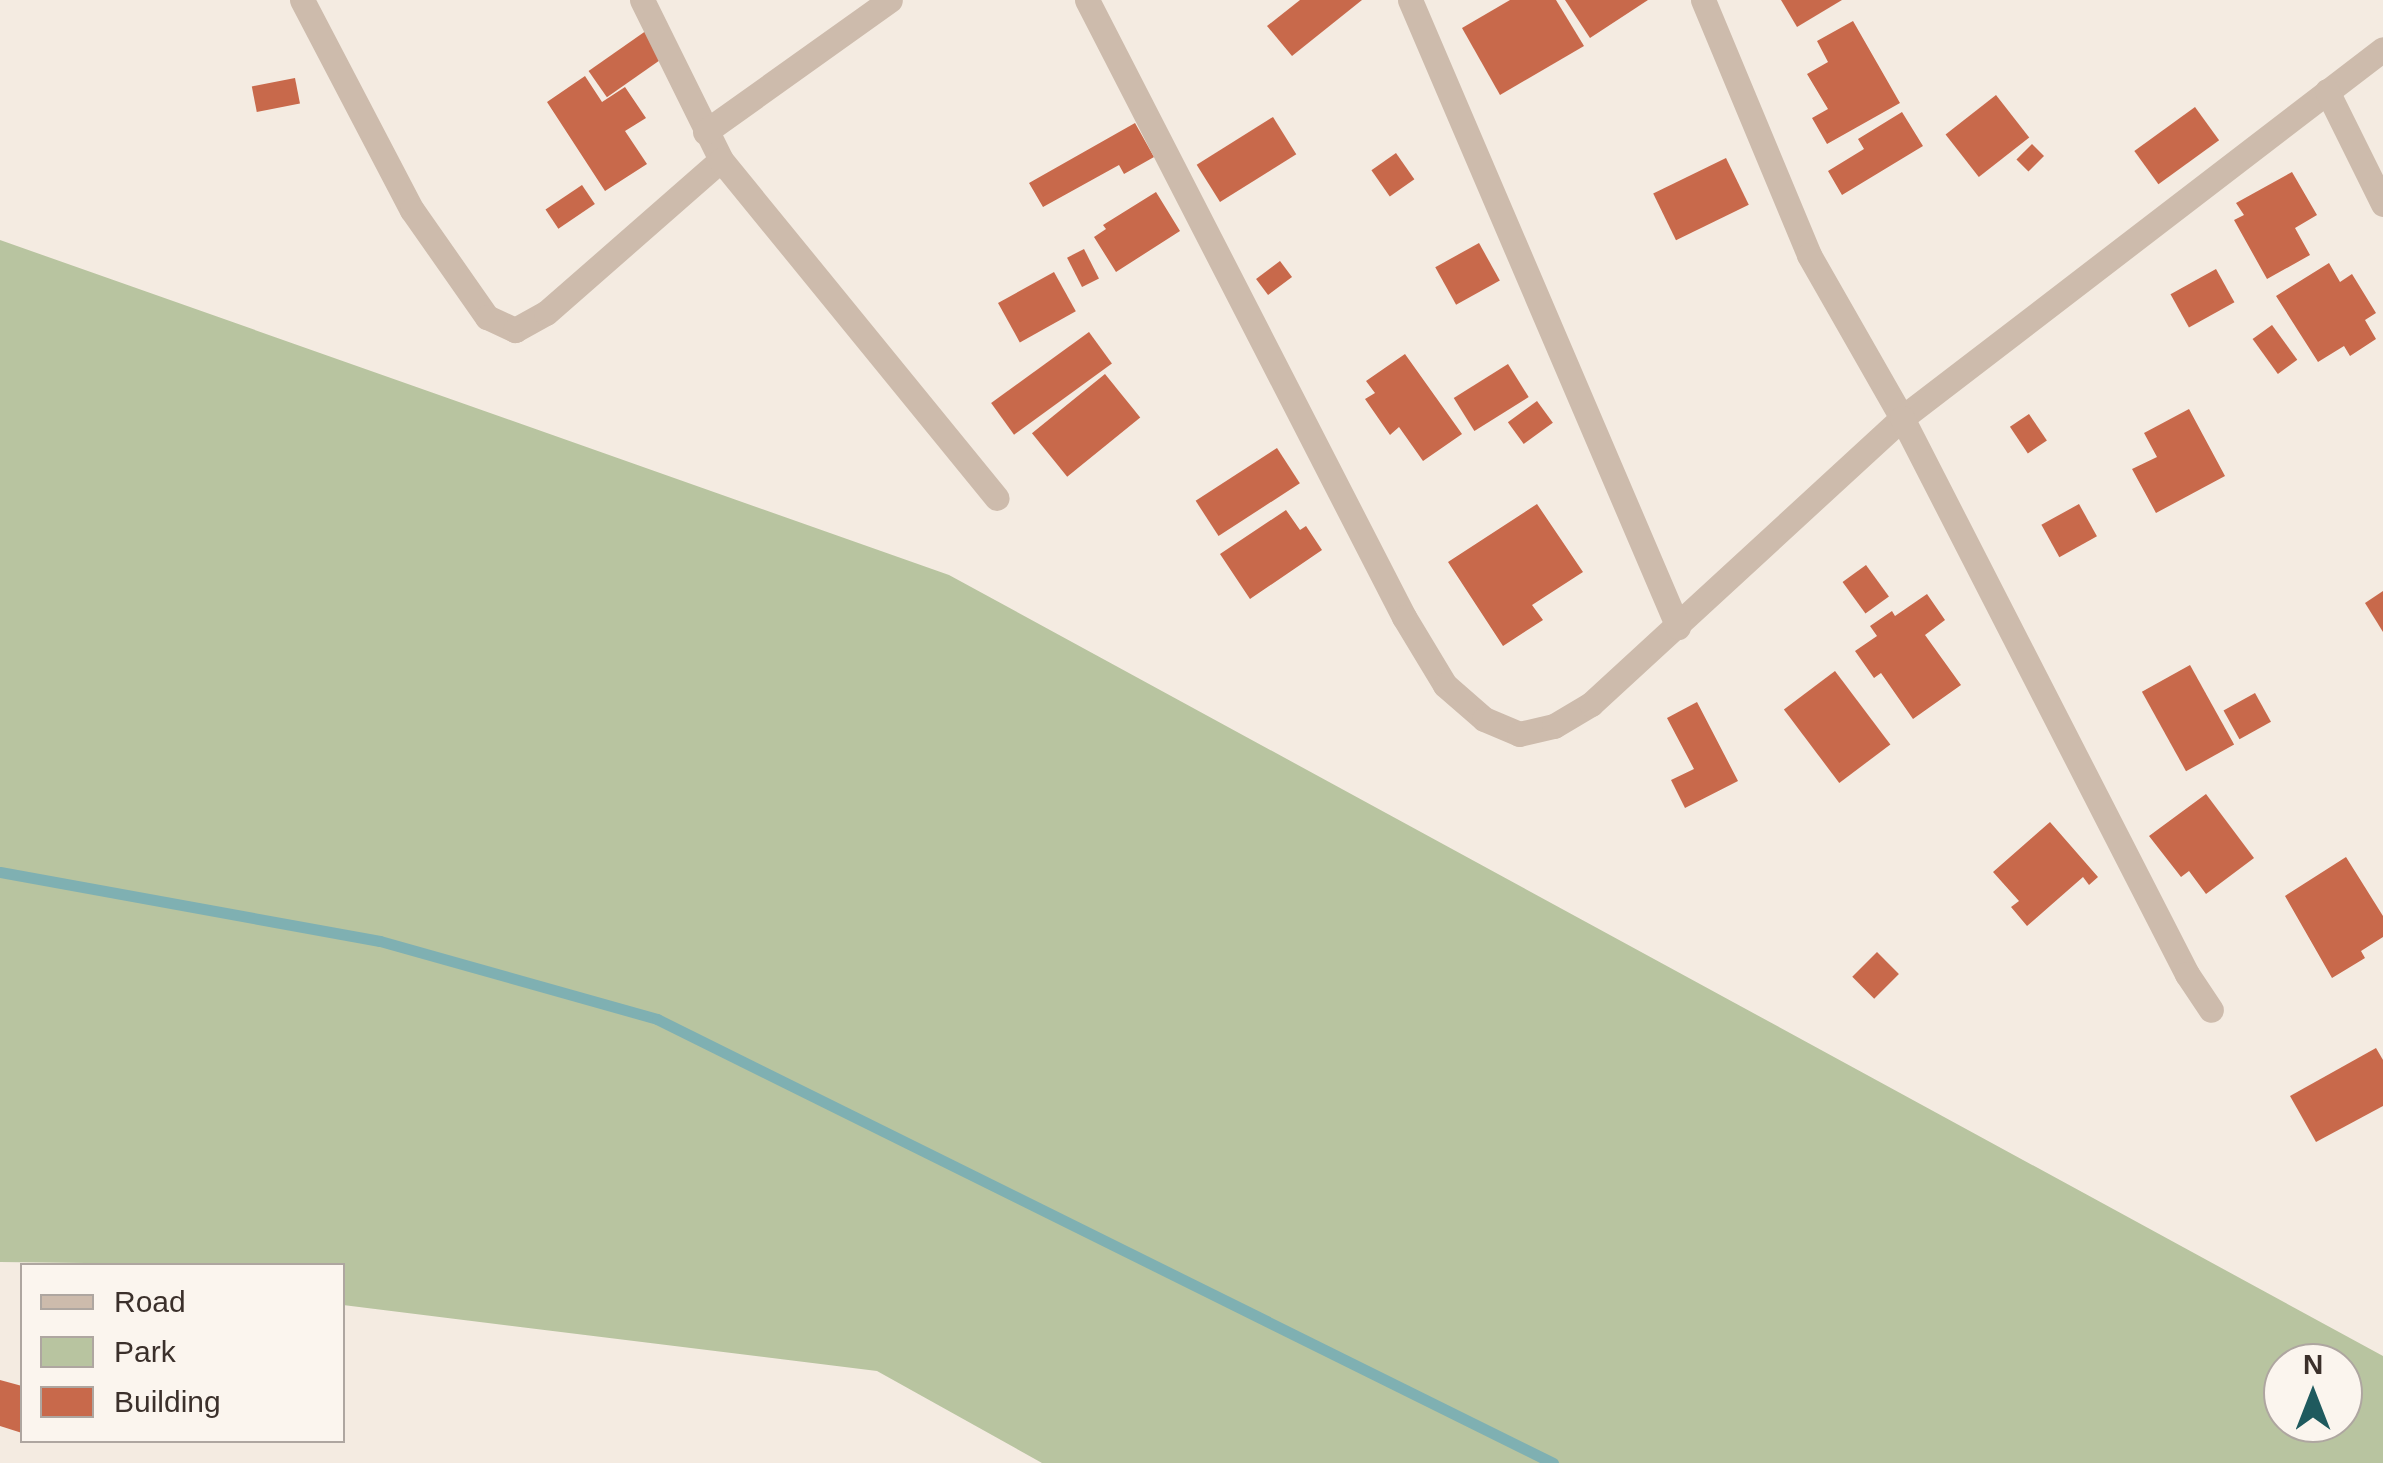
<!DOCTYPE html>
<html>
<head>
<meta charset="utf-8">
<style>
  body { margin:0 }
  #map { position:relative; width:2383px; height:1463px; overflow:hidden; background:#f4ebe1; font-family:Helvetica,sans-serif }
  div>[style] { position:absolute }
  .green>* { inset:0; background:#b8c4a0 }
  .stream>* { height:11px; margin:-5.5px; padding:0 5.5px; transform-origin:5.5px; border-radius:5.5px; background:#7fb0b2 }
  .building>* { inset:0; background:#c8694b; transform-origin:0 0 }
  .street>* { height:25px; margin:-12.5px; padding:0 12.5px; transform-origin:12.5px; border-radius:12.5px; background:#cdbbac }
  span { translate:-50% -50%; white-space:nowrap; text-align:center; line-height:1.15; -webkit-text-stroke:8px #fbf5ee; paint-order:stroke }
  .legend { position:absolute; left:20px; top:1263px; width:325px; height:180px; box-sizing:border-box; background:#fbf5ee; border:2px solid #aea6a0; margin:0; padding:12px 18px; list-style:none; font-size:30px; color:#3b302b }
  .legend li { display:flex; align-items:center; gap:20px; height:50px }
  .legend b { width:50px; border:2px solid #aea6a0 }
  .north { position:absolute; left:2263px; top:1343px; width:100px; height:100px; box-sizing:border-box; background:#fbf5ee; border:2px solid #aea6a0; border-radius:50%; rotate:0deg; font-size:28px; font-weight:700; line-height:40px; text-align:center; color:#3b302b }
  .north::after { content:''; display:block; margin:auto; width:35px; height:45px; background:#1f5a5e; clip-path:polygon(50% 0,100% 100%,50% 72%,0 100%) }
</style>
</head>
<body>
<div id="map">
  <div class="green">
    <div style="clip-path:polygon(evenodd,0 240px,949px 575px,2383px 1356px,2383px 1463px,1042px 1463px,877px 1371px,343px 1305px,342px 1266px,0 1262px,0 240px,2283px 1363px,2343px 1363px,2343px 1423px,2283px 1423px,2283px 1363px)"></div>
  </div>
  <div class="stream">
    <div style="left:0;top:872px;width:386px;rotate:10.3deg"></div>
    <div style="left:380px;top:941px;width:288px;rotate:15.7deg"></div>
    <div style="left:657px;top:1019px;width:1000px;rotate:26.36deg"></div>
  </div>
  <div class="building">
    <div style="clip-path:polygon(1300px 0,1362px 0,1292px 56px,1267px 26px)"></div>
    <div style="clip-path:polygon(1510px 0,1556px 0,1584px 46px,1500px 95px,1462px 28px)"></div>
    <div style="clip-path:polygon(1565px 0,1648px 0,1590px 38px)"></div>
    <div style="clip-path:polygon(1781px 0,1842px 0,1797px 27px)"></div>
    <div style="clip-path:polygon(1853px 21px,1900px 103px,1827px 144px,1812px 118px,1828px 109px,1807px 74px,1828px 62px,1817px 41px)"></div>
    <div style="left:650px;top:28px;width:32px;height:75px;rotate:55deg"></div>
    <div style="clip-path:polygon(585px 76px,602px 102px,625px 87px,646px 118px,625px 131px,647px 164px,605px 191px,547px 102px)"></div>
    <div style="left:295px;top:78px;width:26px;height:44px;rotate:79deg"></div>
    <div style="left:1996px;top:95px;width:54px;height:64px;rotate:52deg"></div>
    <div style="left:2195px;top:107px;width:41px;height:75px;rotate:54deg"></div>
    <div style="clip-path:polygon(1902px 112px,1923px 146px,1842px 195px,1828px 171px,1864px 149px,1858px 139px)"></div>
    <div style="left:1273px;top:117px;width:44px;height:90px;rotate:58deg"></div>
    <div style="clip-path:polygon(1135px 123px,1154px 157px,1124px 174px,1119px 165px,1043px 207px,1029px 183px)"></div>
    <div style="left:2032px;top:144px;width:17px;height:22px;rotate:45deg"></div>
    <div style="left:1396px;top:153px;width:32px;height:30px;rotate:55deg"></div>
    <div style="left:1726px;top:158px;width:52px;height:81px;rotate:64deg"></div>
    <div style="clip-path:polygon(2292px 172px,2317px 215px,2295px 228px,2310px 255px,2267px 279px,2234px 220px,2244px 215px,2236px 203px)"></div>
    <div style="left:582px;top:185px;width:23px;height:44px;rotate:56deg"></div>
    <div style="clip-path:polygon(1156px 192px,1180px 231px,1116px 272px,1094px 237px,1106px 229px,1103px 225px)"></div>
    <div style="left:1479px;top:243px;width:43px;height:50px;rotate:61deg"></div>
    <div style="left:1084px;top:249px;width:33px;height:19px;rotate:63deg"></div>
    <div style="left:1280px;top:261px;width:20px;height:30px;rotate:53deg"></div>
    <div style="clip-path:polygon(2329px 263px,2340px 282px,2352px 274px,2376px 313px,2365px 320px,2376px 339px,2350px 356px,2344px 346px,2318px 362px,2276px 296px)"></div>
    <div style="left:2216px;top:269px;width:38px;height:52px;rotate:61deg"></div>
    <div style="left:1054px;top:272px;width:45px;height:64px;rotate:61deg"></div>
    <div style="left:2272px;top:325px;width:43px;height:24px;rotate:54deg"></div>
    <div style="left:1089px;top:332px;width:39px;height:121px;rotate:54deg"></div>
    <div style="clip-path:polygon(1405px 354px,1462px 434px,1423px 461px,1399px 427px,1390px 435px,1365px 399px,1375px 393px,1366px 381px)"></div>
    <div style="left:1508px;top:364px;width:39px;height:64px;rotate:58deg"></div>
    <div style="left:1105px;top:374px;width:56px;height:94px;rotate:51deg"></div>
    <div style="left:1537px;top:401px;width:27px;height:36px;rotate:54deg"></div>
    <div style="clip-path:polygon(2189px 409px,2225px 476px,2156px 513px,2132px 469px,2157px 457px,2144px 433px)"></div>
    <div style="left:2029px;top:414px;width:32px;height:23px;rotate:56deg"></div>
    <div style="left:1277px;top:448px;width:42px;height:97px;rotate:57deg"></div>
    <div style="clip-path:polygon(1537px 504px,1583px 572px,1532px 605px,1543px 620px,1503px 646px,1448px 562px)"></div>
    <div style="left:2079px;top:504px;width:37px;height:43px;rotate:61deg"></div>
    <div style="clip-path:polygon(1286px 510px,1300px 530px,1306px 526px,1322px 550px,1250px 599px,1220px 554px)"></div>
    <div style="left:1866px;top:565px;width:39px;height:29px;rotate:54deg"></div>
    <div style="clip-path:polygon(2383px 591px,2383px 632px,2365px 603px)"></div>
    <div style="clip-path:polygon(1927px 594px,1945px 620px,1925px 635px,1961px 685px,1913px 719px,1881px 673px,1874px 678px,1855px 651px,1877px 636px,1870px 626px,1892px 611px,1895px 616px)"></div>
    <div style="left:2190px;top:665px;width:91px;height:55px;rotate:61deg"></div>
    <div style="left:1835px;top:671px;width:92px;height:64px;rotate:53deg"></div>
    <div style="left:2255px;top:693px;width:33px;height:36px;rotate:61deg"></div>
    <div style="clip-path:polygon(1697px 702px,1738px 781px,1685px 808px,1671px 780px,1694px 769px,1667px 718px)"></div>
    <div style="clip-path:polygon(2206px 794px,2254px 858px,2206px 894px,2189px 871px,2181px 877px,2149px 836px)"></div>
    <div style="clip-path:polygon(2050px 822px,2098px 877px,2089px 885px,2083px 877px,2027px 926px,2011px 907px,2019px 901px,1993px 872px)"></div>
    <div style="clip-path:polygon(2346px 857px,2383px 916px,2383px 937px,2361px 951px,2365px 958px,2332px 978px,2285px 896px)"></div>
    <div style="left:1877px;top:952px;width:31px;height:35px;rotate:45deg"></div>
    <div style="clip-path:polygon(2376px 1048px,2383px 1060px,2383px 1106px,2316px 1142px,2290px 1096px)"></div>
    <div style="clip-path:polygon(0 1380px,22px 1386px,22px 1433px,0 1426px)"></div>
  </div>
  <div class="street">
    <div style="left:302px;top:0;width:237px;rotate:62.4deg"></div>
    <div style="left:412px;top:210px;width:131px;rotate:55deg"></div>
    <div style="left:487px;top:317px;width:31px;rotate:25deg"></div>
    <div style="left:515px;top:330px;width:35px;rotate:-29deg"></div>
    <div style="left:546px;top:313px;width:232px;rotate:-41.2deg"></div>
    <div style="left:642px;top:0;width:178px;rotate:63.7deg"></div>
    <div style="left:721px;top:160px;width:436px;rotate:50.8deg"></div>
    <div style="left:1087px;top:0;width:694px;rotate:62.81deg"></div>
    <div style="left:1404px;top:617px;width:79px;rotate:58.9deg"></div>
    <div style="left:1445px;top:685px;width:52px;rotate:41.1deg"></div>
    <div style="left:1484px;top:719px;width:38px;rotate:23deg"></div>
    <div style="left:1519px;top:734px;width:36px;rotate:-13deg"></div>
    <div style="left:1554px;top:726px;width:43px;rotate:-30.7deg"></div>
    <div style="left:1591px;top:704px;width:423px;rotate:-42.6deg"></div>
    <div style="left:1902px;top:418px;width:606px;rotate:-37.49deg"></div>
    <div style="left:1410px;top:0;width:682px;rotate:66.86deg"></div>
    <div style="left:1703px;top:0;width:276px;rotate:67.4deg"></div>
    <div style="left:1809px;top:255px;width:188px;rotate:60.3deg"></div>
    <div style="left:1902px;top:418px;width:625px;rotate:62.86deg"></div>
    <div style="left:2187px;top:974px;width:43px;rotate:56.3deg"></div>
    <div style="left:2327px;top:91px;width:126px;rotate:63.6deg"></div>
    <div style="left:705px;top:132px;width:227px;rotate:-35.5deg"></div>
  </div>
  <ul class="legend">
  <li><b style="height:12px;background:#cdbbac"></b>Road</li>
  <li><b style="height:28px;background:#b8c4a0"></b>Park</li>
  <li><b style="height:28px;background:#c8694b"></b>Building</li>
  </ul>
  <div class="north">N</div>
</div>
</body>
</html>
